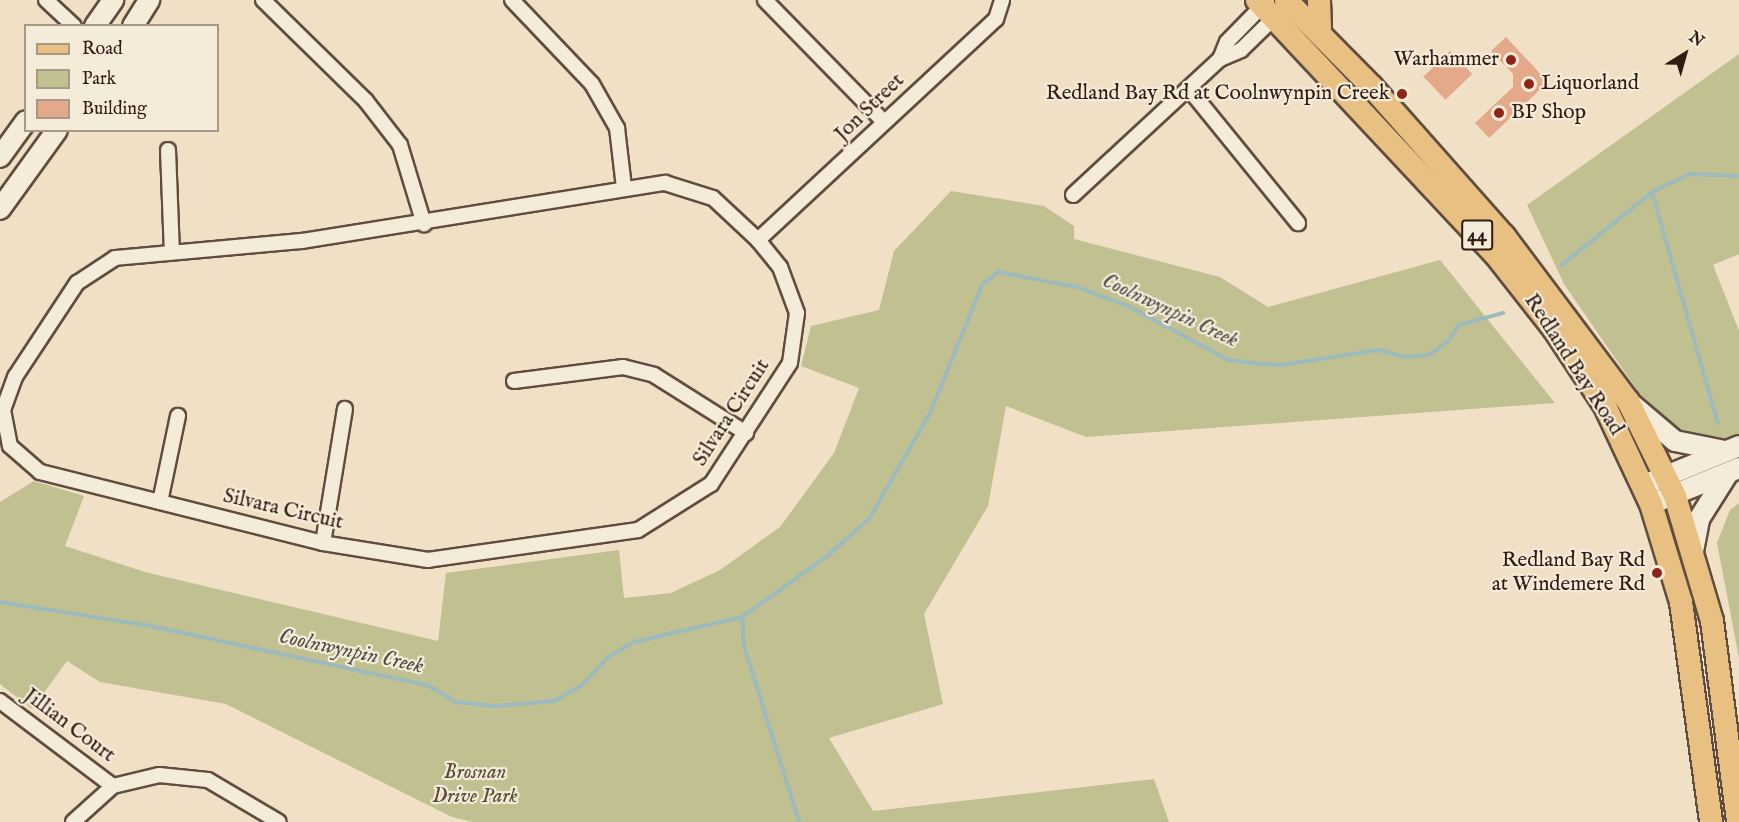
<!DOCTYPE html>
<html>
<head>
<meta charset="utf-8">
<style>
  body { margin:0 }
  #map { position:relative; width:1739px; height:822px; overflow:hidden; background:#f0e0c5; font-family:"IM FELL English",serif }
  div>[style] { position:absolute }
  .green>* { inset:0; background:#c0c090 }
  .stream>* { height:4px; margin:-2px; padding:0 2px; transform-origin:2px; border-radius:2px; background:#9dbbbd }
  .building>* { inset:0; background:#e4a989; transform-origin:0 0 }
  .roads { filter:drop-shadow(2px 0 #614d40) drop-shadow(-2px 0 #614d40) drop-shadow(0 2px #614d40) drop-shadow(0 -2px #614d40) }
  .minor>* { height:14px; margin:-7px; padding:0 7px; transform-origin:7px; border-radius:7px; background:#f5ebd9 }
  .secondary>* { height:20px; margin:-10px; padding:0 10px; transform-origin:10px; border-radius:10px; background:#f5ebd9 }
  .primary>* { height:22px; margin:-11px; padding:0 11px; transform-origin:11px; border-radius:11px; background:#e8c082 }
  .dots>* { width:16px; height:16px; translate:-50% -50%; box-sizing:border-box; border:3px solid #f5ebd9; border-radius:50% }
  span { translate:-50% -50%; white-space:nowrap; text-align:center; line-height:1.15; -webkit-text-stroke:4.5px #f5ebd9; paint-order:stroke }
  .shield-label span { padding:2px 4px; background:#f5ebd9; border:2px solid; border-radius:4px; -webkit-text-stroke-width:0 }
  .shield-label { font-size:20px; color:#311c13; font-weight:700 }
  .poi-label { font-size:21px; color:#311c13 }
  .right { translate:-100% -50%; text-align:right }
  .left { translate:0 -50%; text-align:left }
  .street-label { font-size:21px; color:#311c13 }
  .park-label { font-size:21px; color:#5c4d38; font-style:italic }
  .water-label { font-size:22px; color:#514c46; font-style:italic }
  .legend { position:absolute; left:24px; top:24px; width:195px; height:108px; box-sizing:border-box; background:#f5ebd9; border:2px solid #a7988a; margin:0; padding:8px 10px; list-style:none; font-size:18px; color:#311c13 }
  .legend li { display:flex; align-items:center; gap:12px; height:30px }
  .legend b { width:30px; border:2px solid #a7988a }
  .north { position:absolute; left:1655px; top:24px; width:60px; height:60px; -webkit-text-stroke:4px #f5ebd9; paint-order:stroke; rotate:37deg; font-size:16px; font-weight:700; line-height:24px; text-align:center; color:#311c13 }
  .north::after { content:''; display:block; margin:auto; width:21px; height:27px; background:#311c13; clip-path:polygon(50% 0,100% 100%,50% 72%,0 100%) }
</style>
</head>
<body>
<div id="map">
  <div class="green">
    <div style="clip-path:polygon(1739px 54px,1739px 254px,1713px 265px,1739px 331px,1739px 435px,1717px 443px,1682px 439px,1657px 419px,1564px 284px,1527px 205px)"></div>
    <div style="clip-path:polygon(951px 191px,1044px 206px,1074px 226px,1074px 239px,1220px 277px,1268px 307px,1440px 260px,1555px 403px,1086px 437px,1006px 406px,988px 506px,924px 614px,943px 704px,829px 738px,873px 811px,1154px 779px,1169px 822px,473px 822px,452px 817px,226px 704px,100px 682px,67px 661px,32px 709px,0 684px,0 502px,34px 481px,84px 496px,65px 546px,145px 572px,438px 641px,446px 573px,619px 550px,624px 598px,671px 593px,720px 570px,780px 527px,834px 453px,859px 388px,801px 366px,811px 326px,879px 310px,894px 251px)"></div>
    <div style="clip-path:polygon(1739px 503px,1739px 658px,1717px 543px,1730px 510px)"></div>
  </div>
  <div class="stream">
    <div style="left:1652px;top:192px;width:240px;rotate:74.1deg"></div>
    <div style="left:1562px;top:265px;width:116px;rotate:-39deg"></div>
    <div style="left:1652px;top:192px;width:42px;rotate:-25.3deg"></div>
    <div style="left:1690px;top:174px;width:49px;rotate:2.3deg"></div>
    <div style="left:0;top:602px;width:148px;rotate:9deg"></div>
    <div style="left:146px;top:625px;width:287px;rotate:12.1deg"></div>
    <div style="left:427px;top:685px;width:34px;rotate:30deg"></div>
    <div style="left:456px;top:702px;width:39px;rotate:6deg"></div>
    <div style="left:495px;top:706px;width:60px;rotate:-4.8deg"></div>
    <div style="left:555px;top:701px;width:31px;rotate:-31deg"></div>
    <div style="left:582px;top:685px;width:38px;rotate:-47deg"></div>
    <div style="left:608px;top:657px;width:30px;rotate:-30deg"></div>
    <div style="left:634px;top:642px;width:111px;rotate:-13deg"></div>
    <div style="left:742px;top:617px;width:103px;rotate:-35.5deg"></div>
    <div style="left:826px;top:557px;width:57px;rotate:-41.5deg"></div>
    <div style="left:869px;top:519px;width:122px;rotate:-60.1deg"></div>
    <div style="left:930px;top:413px;width:138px;rotate:-67.9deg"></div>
    <div style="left:982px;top:285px;width:21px;rotate:-39deg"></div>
    <div style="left:998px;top:272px;width:80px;rotate:10.8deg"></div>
    <div style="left:1077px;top:287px;width:57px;rotate:20.7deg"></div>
    <div style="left:1130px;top:307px;width:112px;rotate:28.2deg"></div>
    <div style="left:1229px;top:360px;width:23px;rotate:7deg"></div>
    <div style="left:1252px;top:363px;width:29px;rotate:4deg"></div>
    <div style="left:1281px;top:365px;width:99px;rotate:-8.7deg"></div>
    <div style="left:1379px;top:350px;width:27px;rotate:15deg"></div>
    <div style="left:1405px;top:357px;width:24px;rotate:-5deg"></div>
    <div style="left:1429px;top:355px;width:24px;rotate:-36deg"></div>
    <div style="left:1448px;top:341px;width:19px;rotate:-55deg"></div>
    <div style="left:1459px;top:325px;width:46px;rotate:-15.3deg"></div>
    <div style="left:742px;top:617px;width:29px;rotate:86deg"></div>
    <div style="left:744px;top:646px;width:184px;rotate:72.6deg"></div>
  </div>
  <div class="building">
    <div style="clip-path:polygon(1506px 37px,1548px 82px,1489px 138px,1475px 123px,1513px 87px,1513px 74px,1491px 51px)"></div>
    <div style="left:1450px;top:51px;width:32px;height:37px;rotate:46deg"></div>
  </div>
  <div class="roads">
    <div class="minor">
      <div style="left:46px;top:0;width:38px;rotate:43deg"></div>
      <div style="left:263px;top:0;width:144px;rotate:44.4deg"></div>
      <div style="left:366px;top:101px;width:56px;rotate:52.3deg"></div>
      <div style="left:400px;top:145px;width:83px;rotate:73.1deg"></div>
      <div style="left:512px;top:0;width:116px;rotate:46.4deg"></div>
      <div style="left:592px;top:84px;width:51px;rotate:60.4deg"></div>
      <div style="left:617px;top:128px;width:60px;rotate:83.3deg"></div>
      <div style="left:765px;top:0;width:170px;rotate:45.7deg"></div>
      <div style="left:1220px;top:59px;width:18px;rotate:-68deg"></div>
      <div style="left:1227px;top:42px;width:57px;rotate:-45.7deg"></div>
      <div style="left:1189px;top:89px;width:173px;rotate:50.9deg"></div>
      <div style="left:168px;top:150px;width:102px;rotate:87.8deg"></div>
      <div style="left:665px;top:183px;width:50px;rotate:17.4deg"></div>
      <div style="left:713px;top:198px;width:62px;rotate:43deg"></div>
      <div style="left:758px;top:240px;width:35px;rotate:51deg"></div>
      <div style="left:780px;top:267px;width:49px;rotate:69.7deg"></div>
      <div style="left:797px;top:313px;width:50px;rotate:98deg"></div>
      <div style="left:790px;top:363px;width:145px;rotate:123.1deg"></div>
      <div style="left:711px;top:484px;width:86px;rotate:147.8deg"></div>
      <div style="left:638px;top:530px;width:212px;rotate:171.9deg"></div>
      <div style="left:428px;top:560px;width:106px;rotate:-170.8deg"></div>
      <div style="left:323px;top:543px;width:292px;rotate:-165.9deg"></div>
      <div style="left:40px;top:472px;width:40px;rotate:-139deg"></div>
      <div style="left:10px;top:446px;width:37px;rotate:-101deg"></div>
      <div style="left:3px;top:410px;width:35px;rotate:-70deg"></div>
      <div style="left:15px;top:377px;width:113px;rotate:-56.6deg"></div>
      <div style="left:77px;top:283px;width:45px;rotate:-33.3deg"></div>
      <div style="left:115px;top:258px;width:188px;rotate:-5.2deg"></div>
      <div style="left:302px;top:241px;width:368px;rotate:-9.1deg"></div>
      <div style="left:1073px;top:195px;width:200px;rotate:-42.8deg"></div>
      <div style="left:1220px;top:59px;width:23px;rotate:-23deg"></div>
      <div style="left:1241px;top:50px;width:52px;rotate:-44.2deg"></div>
      <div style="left:758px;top:240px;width:325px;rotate:-42.9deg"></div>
      <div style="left:996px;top:19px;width:20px;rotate:-72deg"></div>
      <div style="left:514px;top:381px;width:110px;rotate:-7.3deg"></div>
      <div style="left:623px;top:367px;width:32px;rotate:14deg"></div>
      <div style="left:654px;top:375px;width:109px;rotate:32.2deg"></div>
      <div style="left:160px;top:502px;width:88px;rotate:-78.2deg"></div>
      <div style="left:323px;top:543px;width:136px;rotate:-80.7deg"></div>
      <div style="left:0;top:701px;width:141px;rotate:37deg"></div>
      <div style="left:73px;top:822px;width:54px;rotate:-42deg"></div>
      <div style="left:113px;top:786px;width:47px;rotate:-13.4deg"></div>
      <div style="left:159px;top:775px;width:49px;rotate:5.8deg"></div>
      <div style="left:208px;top:780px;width:82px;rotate:30.6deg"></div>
    </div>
    <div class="secondary">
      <div style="left:95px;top:26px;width:32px;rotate:-55deg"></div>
      <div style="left:133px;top:26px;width:31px;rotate:-58deg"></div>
      <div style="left:0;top:157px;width:44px;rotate:-54.2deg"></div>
      <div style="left:0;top:209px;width:97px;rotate:-54.2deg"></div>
      <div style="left:1630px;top:403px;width:59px;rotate:40.2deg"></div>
      <div style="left:1675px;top:441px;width:51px;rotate:11.3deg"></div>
      <div style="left:1644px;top:485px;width:103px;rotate:-22.3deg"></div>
      <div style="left:1651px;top:504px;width:95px;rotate:-22.2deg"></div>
      <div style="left:1693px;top:551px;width:33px;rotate:-79deg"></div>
      <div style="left:1699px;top:519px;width:54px;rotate:-57.8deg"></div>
    </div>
    <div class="primary">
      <div style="left:1257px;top:0;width:348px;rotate:46.9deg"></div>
      <div style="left:1495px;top:254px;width:95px;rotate:51.8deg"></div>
      <div style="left:1554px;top:329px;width:92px;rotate:56.5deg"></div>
      <div style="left:1605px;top:406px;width:108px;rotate:64.9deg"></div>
      <div style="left:1651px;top:504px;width:102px;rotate:73deg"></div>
      <div style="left:1681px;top:602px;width:222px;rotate:82.2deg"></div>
      <div style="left:1286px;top:0;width:122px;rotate:45.3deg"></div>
      <div style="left:1372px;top:87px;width:199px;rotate:48.5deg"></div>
      <div style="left:1504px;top:236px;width:206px;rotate:53.1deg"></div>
      <div style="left:1628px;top:401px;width:106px;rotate:63.7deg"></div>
      <div style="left:1675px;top:496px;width:130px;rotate:73.5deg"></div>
      <div style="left:1712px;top:621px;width:203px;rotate:82.6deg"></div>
      <div style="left:1319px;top:0;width:34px;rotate:88deg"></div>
    </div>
  </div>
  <div class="dots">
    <div style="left:1511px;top:60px;background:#8f2418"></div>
    <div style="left:1529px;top:84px;background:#8f2418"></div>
    <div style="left:1402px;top:94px;background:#8f2418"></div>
    <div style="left:1499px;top:113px;background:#8f2418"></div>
    <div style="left:1657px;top:573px;background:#8f2418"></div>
  </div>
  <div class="shield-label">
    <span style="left:1477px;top:235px">44</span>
  </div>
  <div class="poi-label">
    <span class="right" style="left:1499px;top:60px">Warhammer</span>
    <span class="left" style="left:1541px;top:84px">Liquorland</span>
    <span class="right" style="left:1390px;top:94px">Redland Bay Rd at Coolnwynpin Creek</span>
    <span class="left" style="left:1511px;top:113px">BP Shop</span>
    <span class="right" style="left:1645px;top:573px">Redland Bay Rd<br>at Windemere Rd</span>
  </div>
  <div class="street-label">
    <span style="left:870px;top:108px;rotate:-44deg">Jon Street</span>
    <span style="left:1573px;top:365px;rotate:57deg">Redland Bay Road</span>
    <span style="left:732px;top:413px;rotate:-57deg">Silvara Circuit</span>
    <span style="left:283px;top:510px;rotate:13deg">Silvara Circuit</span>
    <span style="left:69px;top:726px;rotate:37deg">Jillian Court</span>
  </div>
  <div class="park-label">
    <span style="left:475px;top:785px">Brosnan<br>Drive Park</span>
  </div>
  <div class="water-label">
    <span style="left:1170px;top:311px;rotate:25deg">Coolnwynpin Creek</span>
    <span style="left:351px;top:652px;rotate:12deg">Coolnwynpin Creek</span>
  </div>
  <ul class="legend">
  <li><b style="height:8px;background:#e8c082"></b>Road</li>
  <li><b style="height:16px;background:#c0c090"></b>Park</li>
  <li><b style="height:16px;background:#e4a989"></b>Building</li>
  </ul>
  <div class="north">N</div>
</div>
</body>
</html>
